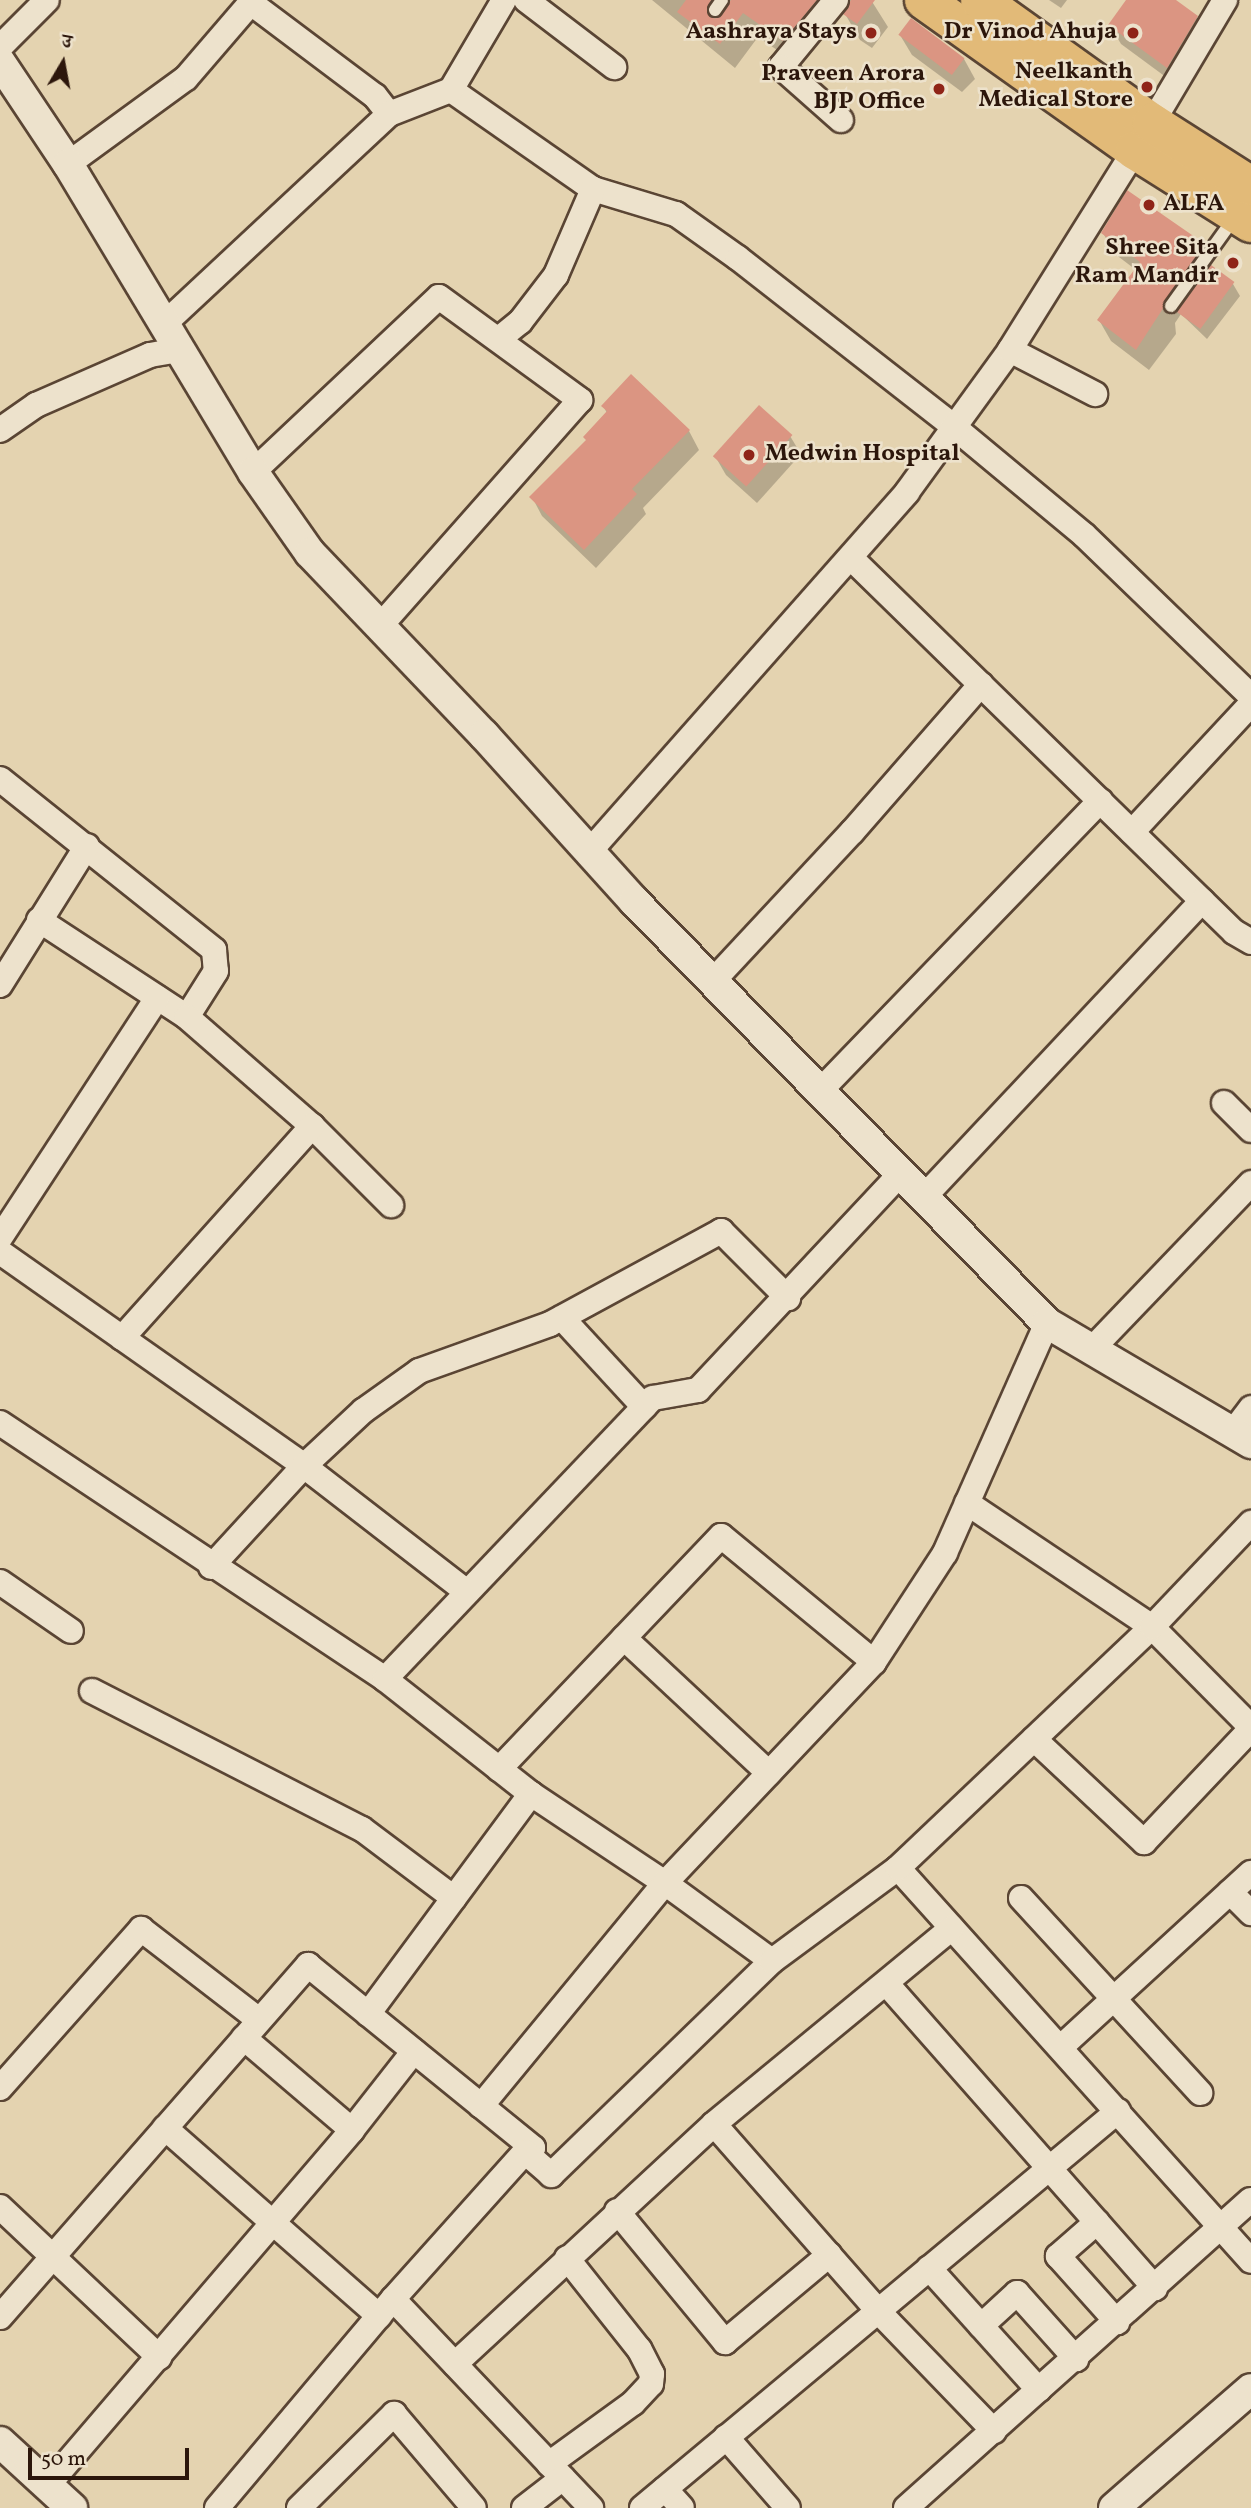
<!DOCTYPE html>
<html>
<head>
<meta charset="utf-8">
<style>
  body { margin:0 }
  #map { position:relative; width:1251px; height:2508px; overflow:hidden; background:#e4d3b0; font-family:Vollkorn,"Noto Serif Devanagari",serif }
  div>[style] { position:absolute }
  .shadow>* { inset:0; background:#0003 }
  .building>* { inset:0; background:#db9582; transform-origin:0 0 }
  .roads { filter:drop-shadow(2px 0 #5a4534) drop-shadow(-2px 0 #5a4534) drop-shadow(0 2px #5a4534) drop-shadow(0 -2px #5a4534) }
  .service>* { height:12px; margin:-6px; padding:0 6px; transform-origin:6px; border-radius:6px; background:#ede2cc }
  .minor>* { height:24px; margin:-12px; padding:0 12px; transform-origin:12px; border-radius:12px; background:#ede2cc }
  .tertiary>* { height:30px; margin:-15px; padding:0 15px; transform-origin:15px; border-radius:15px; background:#ede2cc }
  .primary>* { height:38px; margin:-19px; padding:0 19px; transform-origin:19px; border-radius:19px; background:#e2ba78 }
  .dots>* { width:19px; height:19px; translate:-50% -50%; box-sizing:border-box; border:4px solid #ede2cc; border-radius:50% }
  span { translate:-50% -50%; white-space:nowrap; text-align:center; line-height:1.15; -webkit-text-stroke:5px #ede2cc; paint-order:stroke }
  .poi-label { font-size:24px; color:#2c160b; font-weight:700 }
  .right { translate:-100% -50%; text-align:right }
  .left { translate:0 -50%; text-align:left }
  .north { position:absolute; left:28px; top:28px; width:70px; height:70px; -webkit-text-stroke:5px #ede2cc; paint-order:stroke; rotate:10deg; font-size:19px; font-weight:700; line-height:28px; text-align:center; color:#2c160b }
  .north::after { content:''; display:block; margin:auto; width:24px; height:32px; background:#2c160b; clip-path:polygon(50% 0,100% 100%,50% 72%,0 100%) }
  .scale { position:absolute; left:28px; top:2448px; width:161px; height:32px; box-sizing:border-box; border:4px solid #2c160b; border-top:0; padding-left:9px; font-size:21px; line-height:24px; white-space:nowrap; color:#2c160b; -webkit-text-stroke:5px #ede2cc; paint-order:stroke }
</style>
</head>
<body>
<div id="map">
  <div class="shadow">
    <div style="clip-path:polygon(652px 0,871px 0,888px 27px,872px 48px,860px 40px,844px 12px,799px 65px,758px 37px,735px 68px)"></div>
    <div style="clip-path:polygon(1049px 0,1067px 0,1061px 8px)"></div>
    <div style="clip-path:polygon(1129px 0,1173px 0,1197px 18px,1207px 37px,1178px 86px,1121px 44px,1110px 25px)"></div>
    <div style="clip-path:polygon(912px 21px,964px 59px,975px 79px,962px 92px,912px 55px,900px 35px)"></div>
    <div style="clip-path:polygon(1103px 233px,1203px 246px,1213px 269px,1233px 284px,1240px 296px,1207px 339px,1181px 314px,1175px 323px,1176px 334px,1149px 370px,1111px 341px,1099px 320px,1136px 270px,1115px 254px)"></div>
    <div style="clip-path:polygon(603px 406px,689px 431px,699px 450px,643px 508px,646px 514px,596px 568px,542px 516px,532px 497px,587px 441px,607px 413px)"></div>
    <div style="clip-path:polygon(790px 436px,801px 454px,757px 503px,726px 475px,715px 456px)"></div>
  </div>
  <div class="building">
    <div style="clip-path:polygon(686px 0,711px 0,707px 13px,715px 19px,731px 0,817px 0,783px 41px,743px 13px,720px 44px,677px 12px)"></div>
    <div style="clip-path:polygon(851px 0,875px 0,857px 24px,843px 14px)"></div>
    <div style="clip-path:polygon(1126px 0,1176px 0,1198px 16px,1167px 68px,1108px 25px)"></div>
    <div style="left:911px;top:18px;width:67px;height:21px;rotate:37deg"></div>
    <div style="clip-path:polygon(1127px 190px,1205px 244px,1136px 350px,1097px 320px,1140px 262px,1101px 233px)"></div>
    <div style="left:1211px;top:265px;width:29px;height:58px;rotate:36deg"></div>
    <div style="clip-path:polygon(631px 374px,690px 430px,632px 489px,637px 494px,584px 550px,529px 497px,586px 440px,583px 437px,607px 411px,601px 406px)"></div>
    <div style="left:759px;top:405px;width:45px;height:69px;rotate:42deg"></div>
  </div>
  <div class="roads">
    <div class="service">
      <div style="left:715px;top:10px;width:12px;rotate:-55deg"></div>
      <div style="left:1171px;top:306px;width:110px;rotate:-54.3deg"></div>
    </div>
    <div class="minor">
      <div style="left:526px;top:0;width:111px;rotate:37.3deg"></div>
      <div style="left:836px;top:0;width:87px;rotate:129.4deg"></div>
      <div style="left:781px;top:67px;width:80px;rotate:41.5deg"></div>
      <div style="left:251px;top:3px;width:155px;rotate:36.9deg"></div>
      <div style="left:375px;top:96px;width:23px;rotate:52deg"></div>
      <div style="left:0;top:47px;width:66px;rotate:-45deg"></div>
      <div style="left:451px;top:90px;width:173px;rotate:34.9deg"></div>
      <div style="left:593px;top:189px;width:87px;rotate:16.8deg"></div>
      <div style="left:676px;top:214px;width:76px;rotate:35.4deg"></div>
      <div style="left:738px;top:258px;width:274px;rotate:38deg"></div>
      <div style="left:954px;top:427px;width:169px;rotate:39.7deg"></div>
      <div style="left:1084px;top:535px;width:232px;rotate:44deg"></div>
      <div style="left:1152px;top:123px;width:143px;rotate:-59.3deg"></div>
      <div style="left:68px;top:164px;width:146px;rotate:-36.1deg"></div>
      <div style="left:186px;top:78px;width:103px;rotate:-49.3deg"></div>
      <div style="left:163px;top:325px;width:309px;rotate:-43deg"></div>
      <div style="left:389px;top:114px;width:66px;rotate:-21.2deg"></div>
      <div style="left:451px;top:90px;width:104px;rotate:-59.5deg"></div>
      <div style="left:500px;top:338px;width:26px;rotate:-39deg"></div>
      <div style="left:520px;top:322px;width:59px;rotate:-52.5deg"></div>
      <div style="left:556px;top:275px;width:94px;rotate:-66.7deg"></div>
      <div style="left:1010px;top:350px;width:96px;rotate:27.4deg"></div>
      <div style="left:0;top:430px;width:44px;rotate:-34.8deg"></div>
      <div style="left:36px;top:405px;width:124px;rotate:-23.7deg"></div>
      <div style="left:150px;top:355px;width:28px;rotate:-10deg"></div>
      <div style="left:253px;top:472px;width:255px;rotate:-43.3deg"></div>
      <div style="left:439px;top:297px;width:175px;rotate:36.1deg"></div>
      <div style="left:580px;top:400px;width:302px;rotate:131.5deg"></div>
      <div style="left:851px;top:558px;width:535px;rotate:44.32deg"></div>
      <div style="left:1234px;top:932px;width:20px;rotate:30deg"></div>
      <div style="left:0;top:779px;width:274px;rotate:38.6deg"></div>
      <div style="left:214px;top:950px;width:21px;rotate:85deg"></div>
      <div style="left:216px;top:971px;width:54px;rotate:122.2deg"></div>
      <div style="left:1132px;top:832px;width:175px;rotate:-47.1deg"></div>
      <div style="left:589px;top:852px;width:480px;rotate:-48.5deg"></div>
      <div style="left:907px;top:492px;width:175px;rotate:-54deg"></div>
      <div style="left:1010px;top:350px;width:236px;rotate:-58deg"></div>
      <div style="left:39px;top:920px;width:177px;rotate:33.2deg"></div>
      <div style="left:187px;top:1017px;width:166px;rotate:41.1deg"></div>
      <div style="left:312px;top:1126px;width:112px;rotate:45deg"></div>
      <div style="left:712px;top:982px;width:205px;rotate:-47deg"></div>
      <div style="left:852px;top:832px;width:196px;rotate:-48.9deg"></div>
      <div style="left:0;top:985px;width:164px;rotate:-58deg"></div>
      <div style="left:819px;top:1092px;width:405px;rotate:-46deg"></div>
      <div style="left:1224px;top:1103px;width:38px;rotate:45deg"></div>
      <div style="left:922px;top:1199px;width:409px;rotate:-46.8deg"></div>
      <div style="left:0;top:1238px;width:287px;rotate:-56.8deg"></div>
      <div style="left:0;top:1252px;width:372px;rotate:35.1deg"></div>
      <div style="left:304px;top:1466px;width:206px;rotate:37.7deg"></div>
      <div style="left:562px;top:1318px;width:121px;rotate:47.3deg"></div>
      <div style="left:122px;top:1338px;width:285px;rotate:-48.1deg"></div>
      <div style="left:1092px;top:1349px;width:230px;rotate:-46.2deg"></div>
      <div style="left:0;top:1423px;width:462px;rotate:33.6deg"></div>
      <div style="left:385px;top:1679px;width:186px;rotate:38.2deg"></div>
      <div style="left:531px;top:1794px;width:161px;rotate:33.6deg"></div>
      <div style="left:665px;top:1883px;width:132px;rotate:36.1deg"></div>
      <div style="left:1233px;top:1432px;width:30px;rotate:-53deg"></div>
      <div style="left:967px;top:1503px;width:223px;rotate:33.8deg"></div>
      <div style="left:1152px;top:1627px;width:141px;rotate:45.3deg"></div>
      <div style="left:211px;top:1567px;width:137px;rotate:-47.4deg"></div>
      <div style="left:304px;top:1466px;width:81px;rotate:-43deg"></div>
      <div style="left:363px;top:1411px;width:69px;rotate:-35.5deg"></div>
      <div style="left:419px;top:1371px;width:139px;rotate:-19.7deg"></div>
      <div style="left:550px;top:1324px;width:195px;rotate:-28.5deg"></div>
      <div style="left:721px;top:1231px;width:95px;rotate:45deg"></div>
      <div style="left:0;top:1582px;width:86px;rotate:34.6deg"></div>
      <div style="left:624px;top:1638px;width:198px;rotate:43deg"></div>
      <div style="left:874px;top:1662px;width:130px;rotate:-56.9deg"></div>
      <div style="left:945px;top:1553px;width:252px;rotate:-66.1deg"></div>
      <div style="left:385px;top:1679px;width:388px;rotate:-46.4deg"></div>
      <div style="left:653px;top:1398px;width:46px;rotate:-10.1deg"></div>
      <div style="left:698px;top:1390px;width:294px;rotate:-46.9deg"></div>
      <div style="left:92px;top:1691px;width:303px;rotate:27.1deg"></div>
      <div style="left:362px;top:1829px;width:115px;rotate:36.9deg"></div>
      <div style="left:1034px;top:1739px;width:151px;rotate:43.1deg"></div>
      <div style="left:1144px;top:1842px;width:156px;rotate:-46.6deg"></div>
      <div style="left:898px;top:1868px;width:528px;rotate:48.07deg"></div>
      <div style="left:1230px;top:1892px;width:30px;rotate:45deg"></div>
      <div style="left:1021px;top:1898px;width:265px;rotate:47.4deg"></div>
      <div style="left:886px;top:1983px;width:407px;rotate:48.6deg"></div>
      <div style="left:368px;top:2014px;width:274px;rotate:-53.5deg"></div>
      <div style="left:1061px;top:2047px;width:258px;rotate:-42.5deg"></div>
      <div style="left:0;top:2088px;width:213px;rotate:-48.4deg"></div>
      <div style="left:141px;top:1929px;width:149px;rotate:37.6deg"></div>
      <div style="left:481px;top:2106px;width:289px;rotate:-50.5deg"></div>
      <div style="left:665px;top:1883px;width:304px;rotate:-46.6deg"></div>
      <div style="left:874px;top:1662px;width:198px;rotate:-140.5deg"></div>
      <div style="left:721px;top:1536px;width:322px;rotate:133.6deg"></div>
      <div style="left:714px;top:2124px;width:249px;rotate:48.7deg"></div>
      <div style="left:878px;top:2311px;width:167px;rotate:46deg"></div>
      <div style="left:165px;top:2128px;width:285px;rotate:41.3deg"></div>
      <div style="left:352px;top:2130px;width:100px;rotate:-51.9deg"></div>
      <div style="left:0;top:2207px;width:219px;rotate:43.3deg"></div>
      <div style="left:617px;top:2211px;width:170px;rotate:50.5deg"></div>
      <div style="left:725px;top:2342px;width:136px;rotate:-39.9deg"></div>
      <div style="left:1097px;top:2222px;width:52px;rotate:138.9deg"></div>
      <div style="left:1058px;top:2256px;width:89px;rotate:48.2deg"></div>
      <div style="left:929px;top:2268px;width:164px;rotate:48deg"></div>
      <div style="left:393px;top:2299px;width:288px;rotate:46.5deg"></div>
      <div style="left:0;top:2317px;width:468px;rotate:-48.8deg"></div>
      <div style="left:308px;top:1965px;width:290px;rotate:39.1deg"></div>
      <div style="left:533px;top:2148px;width:9px;rotate:153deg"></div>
      <div style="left:981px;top:2326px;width:49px;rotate:-42.5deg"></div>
      <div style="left:1017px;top:2293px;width:89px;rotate:48.2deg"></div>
      <div style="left:455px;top:2364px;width:353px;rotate:-42.8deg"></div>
      <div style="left:714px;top:2124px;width:308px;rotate:-39.5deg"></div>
      <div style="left:726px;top:2437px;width:94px;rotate:48.9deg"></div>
      <div style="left:549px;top:2464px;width:104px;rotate:-36deg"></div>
      <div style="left:633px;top:2403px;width:26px;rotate:-47deg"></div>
      <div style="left:651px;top:2384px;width:10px;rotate:-84deg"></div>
      <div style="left:652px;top:2374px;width:28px;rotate:-117deg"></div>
      <div style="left:639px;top:2349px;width:116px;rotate:-128.4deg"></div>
      <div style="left:48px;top:2485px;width:467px;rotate:-49.4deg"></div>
      <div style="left:352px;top:2130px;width:142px;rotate:-139.6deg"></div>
      <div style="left:665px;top:2489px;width:25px;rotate:48deg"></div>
      <div style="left:217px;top:2508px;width:273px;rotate:-49.9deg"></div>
      <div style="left:393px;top:2299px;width:198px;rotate:-48.1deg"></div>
      <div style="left:525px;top:2152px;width:35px;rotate:41deg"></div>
      <div style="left:551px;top:2175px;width:308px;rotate:-44.1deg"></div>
      <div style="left:772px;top:1961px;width:157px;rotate:-36.4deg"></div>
      <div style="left:898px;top:1868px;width:350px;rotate:-43.5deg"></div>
      <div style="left:1152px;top:1627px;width:144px;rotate:-46.4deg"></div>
      <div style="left:299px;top:2508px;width:134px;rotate:-44.7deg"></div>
      <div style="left:394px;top:2414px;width:123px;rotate:49.6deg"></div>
      <div style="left:524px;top:2508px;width:49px;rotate:-37.6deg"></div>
      <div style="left:642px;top:2508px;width:620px;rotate:-39.83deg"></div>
      <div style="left:906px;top:2508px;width:462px;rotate:-41.8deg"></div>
    </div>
    <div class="tertiary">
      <div style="left:0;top:62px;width:123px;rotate:56.3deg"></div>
      <div style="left:68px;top:164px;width:359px;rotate:59deg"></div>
      <div style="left:253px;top:472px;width:99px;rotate:54.9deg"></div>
      <div style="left:310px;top:553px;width:252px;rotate:46.3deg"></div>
      <div style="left:484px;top:735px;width:224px;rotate:47.9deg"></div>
      <div style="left:634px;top:901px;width:590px;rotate:45.62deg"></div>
      <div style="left:1047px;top:1323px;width:237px;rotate:30.5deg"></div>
      <div style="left:0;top:2442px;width:98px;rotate:42.5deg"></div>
      <div style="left:1114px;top:2508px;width:181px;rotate:-41deg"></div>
    </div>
    <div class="primary">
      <div style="left:924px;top:0;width:259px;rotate:35.4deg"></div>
      <div style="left:1135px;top:150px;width:137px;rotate:32.2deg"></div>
      <div style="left:980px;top:0;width:211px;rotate:35.6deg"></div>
      <div style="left:1152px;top:123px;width:117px;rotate:32.5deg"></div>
    </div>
  </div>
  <div class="dots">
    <div style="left:871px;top:33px;background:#8f2418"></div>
    <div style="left:1133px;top:33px;background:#8f2418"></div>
    <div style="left:1147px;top:87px;background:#8f2418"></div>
    <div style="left:939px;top:89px;background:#8f2418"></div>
    <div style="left:1149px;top:205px;background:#8f2418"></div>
    <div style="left:1233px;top:263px;background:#8f2418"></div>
    <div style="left:749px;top:455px;background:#8f2418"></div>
  </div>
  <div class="poi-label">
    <span class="right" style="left:857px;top:33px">Aashraya Stays</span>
    <span class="right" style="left:1117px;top:33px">Dr Vinod Ahuja</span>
    <span class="right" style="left:1133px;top:87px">Neelkanth<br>Medical Store</span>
    <span class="right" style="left:925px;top:89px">Praveen Arora<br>BJP Office</span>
    <span class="left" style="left:1163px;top:205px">ALFA</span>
    <span class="right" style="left:1219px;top:263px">Shree Sita<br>Ram Mandir</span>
    <span class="left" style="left:765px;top:455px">Medwin Hospital</span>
  </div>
  <div class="north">उ</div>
  <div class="scale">50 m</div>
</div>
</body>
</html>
